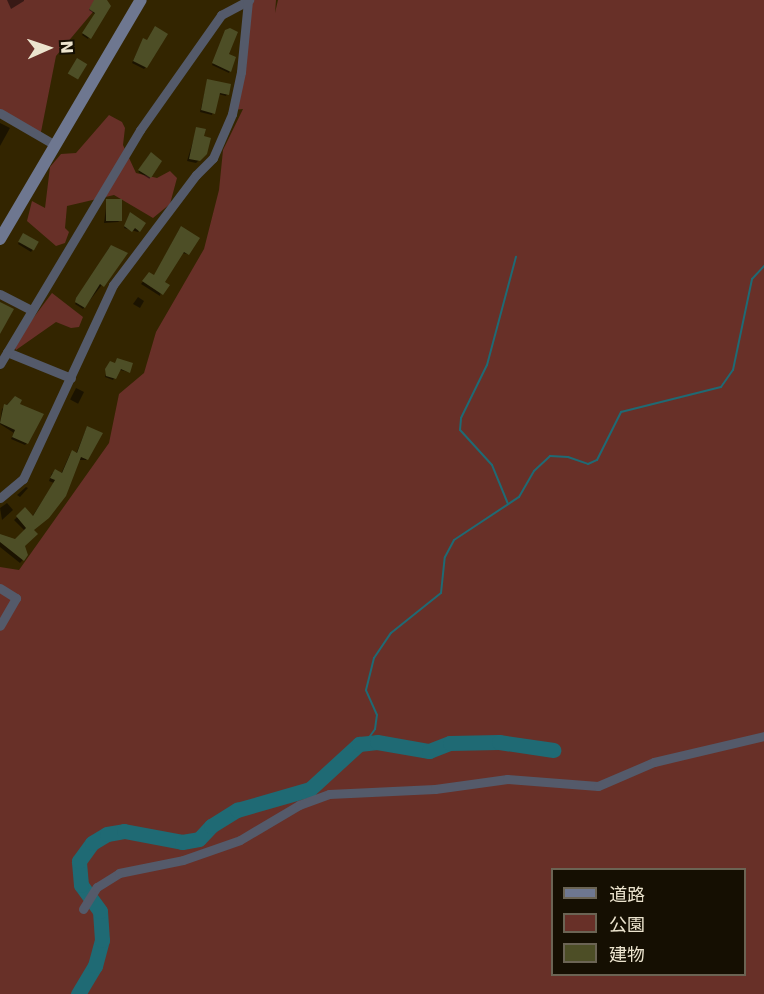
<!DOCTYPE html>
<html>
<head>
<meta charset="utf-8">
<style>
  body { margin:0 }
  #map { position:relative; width:764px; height:994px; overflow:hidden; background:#332500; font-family:"DejaVu Sans","Noto Sans JP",sans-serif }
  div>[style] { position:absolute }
  .green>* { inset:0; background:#683028 }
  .shadow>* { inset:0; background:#0007; transform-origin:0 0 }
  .stream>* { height:2px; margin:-1px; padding:0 1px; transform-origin:1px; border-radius:1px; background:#1f6a74 }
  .river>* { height:15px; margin:-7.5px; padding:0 7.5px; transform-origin:7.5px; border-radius:7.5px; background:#1f6a74 }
  .building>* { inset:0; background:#4d4e26; transform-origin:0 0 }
  .street>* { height:9px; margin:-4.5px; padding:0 4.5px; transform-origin:4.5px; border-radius:4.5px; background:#545a6a }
  .secondary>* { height:12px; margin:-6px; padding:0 6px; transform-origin:6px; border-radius:6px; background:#6e7790 }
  span { translate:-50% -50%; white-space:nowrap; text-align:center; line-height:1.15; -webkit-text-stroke:4.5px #150f02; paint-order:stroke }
  .legend { position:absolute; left:551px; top:868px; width:195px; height:108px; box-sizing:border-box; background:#150f02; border:2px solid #6b6454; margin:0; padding:8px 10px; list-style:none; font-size:18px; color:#ece4ce }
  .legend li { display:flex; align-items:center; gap:12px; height:30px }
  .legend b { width:30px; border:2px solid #6b6454 }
  .north { position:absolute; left:18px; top:18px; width:60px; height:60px; -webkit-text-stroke:4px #150f02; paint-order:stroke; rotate:87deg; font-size:16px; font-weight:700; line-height:24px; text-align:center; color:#ece4ce }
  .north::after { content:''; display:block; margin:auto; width:21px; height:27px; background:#ece4ce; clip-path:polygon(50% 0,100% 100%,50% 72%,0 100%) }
</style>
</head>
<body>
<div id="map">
  <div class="green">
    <div style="clip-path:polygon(0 0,103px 0,56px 56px,40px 137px,0 115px)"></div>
    <div style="clip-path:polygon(evenodd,252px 0,276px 0,275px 13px,278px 0,764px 0,764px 994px,0 994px,0 567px,19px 570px,109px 443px,119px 394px,144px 373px,156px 332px,204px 249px,219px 190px,223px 150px,243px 109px,233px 110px,246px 71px,247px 14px,252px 0,552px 870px,744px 870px,744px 974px,552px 974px,552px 870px)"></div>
    <div style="clip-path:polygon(109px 115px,122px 122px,125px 128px,123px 145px,136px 173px,157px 178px,170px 171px,177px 178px,170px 204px,153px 218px,114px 195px,67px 206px,65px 228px,69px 232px,65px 243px,56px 246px,27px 221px,32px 201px,45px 208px,50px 167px,61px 154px,76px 153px)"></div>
    <div style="clip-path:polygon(52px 293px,83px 317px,79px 327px,71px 328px,56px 322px,16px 350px,13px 345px)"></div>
  </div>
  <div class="shadow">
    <div style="clip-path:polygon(7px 0,24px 0,24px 1px,11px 9px)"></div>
    <div style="clip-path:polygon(95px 0,105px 0,88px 39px,82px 35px,95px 14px,89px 10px)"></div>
    <div style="clip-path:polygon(224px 34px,227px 55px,234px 58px,229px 73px,212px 65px)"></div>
    <div style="clip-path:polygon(142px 42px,146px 67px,144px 69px,132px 63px)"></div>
    <div style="clip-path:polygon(208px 80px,230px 86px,226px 96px,218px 94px,212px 115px,200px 112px)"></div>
    <div style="clip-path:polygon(0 123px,10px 128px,0 146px)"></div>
    <div style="clip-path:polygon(197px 128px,206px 153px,196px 163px,187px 161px)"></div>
    <div style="left:149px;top:155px;width:13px;height:20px;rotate:32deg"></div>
    <div style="clip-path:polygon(107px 201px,121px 220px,118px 222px,104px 223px)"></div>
    <div style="clip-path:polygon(129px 215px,144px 224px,138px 232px,124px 228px)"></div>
    <div style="clip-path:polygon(179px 230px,188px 254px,182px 253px,163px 282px,160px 296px,141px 284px,149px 274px,154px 277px)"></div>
    <div style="clip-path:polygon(22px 236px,37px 243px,31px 252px,18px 244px)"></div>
    <div style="clip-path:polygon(109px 248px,126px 254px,83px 309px,75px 304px)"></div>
    <div style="clip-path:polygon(138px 297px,144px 301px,140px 308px,133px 304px)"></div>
    <div style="clip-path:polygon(109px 364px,129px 372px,120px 370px,113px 380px,105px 377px)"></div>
    <div style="left:76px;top:388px;width:9px;height:13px;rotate:27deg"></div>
    <div style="clip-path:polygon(15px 397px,27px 443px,25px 445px,11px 439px,14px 433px,0 424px,2px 409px)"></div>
    <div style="clip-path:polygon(87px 427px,101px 434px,86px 460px,78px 460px,32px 531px,23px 546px,27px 555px,20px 563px,0 547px,0 536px,15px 541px,25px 531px,14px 520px,25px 510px,32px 517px,54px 483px,49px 481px,52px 473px,61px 474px,70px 454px,76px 454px)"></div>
    <div style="clip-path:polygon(26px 487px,28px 488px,20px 497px,17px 495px)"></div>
    <div style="clip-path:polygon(7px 503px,13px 510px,2px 520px,0 508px)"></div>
  </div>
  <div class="stream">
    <div style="left:508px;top:504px;width:42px;rotate:-112.3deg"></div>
    <div style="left:492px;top:465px;width:47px;rotate:-132.4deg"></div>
    <div style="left:460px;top:430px;width:12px;rotate:-85deg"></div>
    <div style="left:461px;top:418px;width:59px;rotate:-63.9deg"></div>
    <div style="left:487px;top:365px;width:112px;rotate:-75deg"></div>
    <div style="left:365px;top:743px;width:17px;rotate:-54deg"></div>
    <div style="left:375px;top:729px;width:14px;rotate:-82deg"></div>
    <div style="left:377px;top:715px;width:27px;rotate:-114deg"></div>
    <div style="left:366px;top:690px;width:33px;rotate:-76deg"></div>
    <div style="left:374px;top:658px;width:30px;rotate:-56deg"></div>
    <div style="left:391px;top:633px;width:64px;rotate:-38.7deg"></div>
    <div style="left:441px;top:593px;width:36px;rotate:-84deg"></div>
    <div style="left:445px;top:557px;width:19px;rotate:-62deg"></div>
    <div style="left:454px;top:540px;width:78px;rotate:-33.5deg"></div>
    <div style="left:519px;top:497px;width:30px;rotate:-60deg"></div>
    <div style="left:534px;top:471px;width:22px;rotate:-43deg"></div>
    <div style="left:550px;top:456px;width:18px;rotate:3deg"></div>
    <div style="left:568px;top:457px;width:21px;rotate:19deg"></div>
    <div style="left:588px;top:464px;width:10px;rotate:-24deg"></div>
    <div style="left:597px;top:460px;width:54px;rotate:-63.4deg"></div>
    <div style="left:621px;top:412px;width:103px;rotate:-14deg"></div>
    <div style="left:721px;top:387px;width:21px;rotate:-55deg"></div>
    <div style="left:733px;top:370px;width:93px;rotate:-78.2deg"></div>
    <div style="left:752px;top:279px;width:18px;rotate:-47deg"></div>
  </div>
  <div class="river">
    <div style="left:78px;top:994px;width:33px;rotate:-59deg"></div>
    <div style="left:95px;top:966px;width:27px;rotate:-75deg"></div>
    <div style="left:102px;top:940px;width:29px;rotate:-94deg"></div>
    <div style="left:100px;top:911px;width:32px;rotate:-126deg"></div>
    <div style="left:81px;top:885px;width:24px;rotate:-95deg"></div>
    <div style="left:79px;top:861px;width:22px;rotate:-54deg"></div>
    <div style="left:92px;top:843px;width:17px;rotate:-31deg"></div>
    <div style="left:107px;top:834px;width:17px;rotate:-10deg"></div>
    <div style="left:124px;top:831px;width:59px;rotate:10.7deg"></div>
    <div style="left:182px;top:842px;width:17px;rotate:-10deg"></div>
    <div style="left:199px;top:839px;width:18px;rotate:-47deg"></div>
    <div style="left:211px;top:826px;width:31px;rotate:-32deg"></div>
    <div style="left:237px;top:810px;width:76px;rotate:-16deg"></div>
    <div style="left:310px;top:789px;width:67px;rotate:-42.6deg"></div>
    <div style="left:359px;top:744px;width:18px;rotate:-6deg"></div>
    <div style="left:377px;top:742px;width:53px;rotate:9.8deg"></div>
    <div style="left:429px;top:751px;width:22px;rotate:-21deg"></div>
    <div style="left:450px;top:743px;width:49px;rotate:-1.2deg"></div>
    <div style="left:499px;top:742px;width:55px;rotate:8.4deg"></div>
  </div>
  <div class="building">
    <div style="clip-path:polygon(94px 0,107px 0,111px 6px,91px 39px,82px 33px,95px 13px,89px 9px)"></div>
    <div style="clip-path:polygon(155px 26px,168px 34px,147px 68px,133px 61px,143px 38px,147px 40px)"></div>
    <div style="clip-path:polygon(230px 28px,238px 32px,229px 54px,236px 57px,231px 72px,212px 63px,225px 30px)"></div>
    <div style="left:77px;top:58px;width:12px;height:18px;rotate:31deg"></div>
    <div style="clip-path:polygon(207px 79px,231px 84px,229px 95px,220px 93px,215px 114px,201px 110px)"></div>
    <div style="clip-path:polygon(196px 127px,206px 129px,204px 136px,211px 138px,207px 154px,200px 161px,189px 159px)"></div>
    <div style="clip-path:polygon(151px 152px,162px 161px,151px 178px,138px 170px)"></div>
    <div style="left:106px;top:199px;width:16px;height:22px"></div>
    <div style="clip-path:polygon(130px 212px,146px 223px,140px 232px,135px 228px,132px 232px,124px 226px)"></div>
    <div style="clip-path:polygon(181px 226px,200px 238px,189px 255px,184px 252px,165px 282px,170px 285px,163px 295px,142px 281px,149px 272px,154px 275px)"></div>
    <div style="left:23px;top:233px;width:18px;height:10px;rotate:29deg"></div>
    <div style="clip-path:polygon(111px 245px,128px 253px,104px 287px,100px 284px,85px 308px,75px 302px,76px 298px)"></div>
    <div style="clip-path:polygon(0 302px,14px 309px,0 334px)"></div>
    <div style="clip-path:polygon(117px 358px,133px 363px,130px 373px,121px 369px,116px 379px,106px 376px,105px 369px,110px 361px,115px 363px)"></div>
    <div style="clip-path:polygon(15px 396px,22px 400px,20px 404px,44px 414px,28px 444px,12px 437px,15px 430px,0 423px,4px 404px,7px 405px)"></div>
    <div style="clip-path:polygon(87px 426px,103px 433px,88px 460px,81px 457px,66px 496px,49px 518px,34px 530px,38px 534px,25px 546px,28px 555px,24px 561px,0 542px,0 534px,15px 539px,26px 528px,16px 516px,25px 507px,33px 516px,55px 480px,50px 478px,55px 469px,62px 473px,72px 450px,77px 453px)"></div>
  </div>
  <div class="street">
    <div style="left:0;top:113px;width:64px;rotate:30.2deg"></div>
    <div style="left:0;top:294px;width:35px;rotate:27deg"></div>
    <div style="left:7px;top:352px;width:69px;rotate:22.1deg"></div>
    <div style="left:0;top:364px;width:273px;rotate:-59.1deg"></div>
    <div style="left:140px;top:130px;width:141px;rotate:-54.8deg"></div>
    <div style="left:221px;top:15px;width:32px;rotate:-28deg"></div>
    <div style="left:0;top:498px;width:30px;rotate:-40deg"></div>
    <div style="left:23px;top:479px;width:214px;rotate:-65.1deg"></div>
    <div style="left:113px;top:285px;width:138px;rotate:-53deg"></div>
    <div style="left:196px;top:175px;width:24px;rotate:-45deg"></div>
    <div style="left:213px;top:158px;width:48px;rotate:-66.6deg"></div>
    <div style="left:232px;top:114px;width:43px;rotate:-77.9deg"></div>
    <div style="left:241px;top:72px;width:72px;rotate:-84.4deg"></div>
    <div style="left:0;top:588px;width:19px;rotate:32deg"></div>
    <div style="left:16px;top:598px;width:32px;rotate:120deg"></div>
    <div style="left:83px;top:909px;width:26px;rotate:-58deg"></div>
    <div style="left:97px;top:887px;width:26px;rotate:-32deg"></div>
    <div style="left:119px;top:873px;width:65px;rotate:-11.5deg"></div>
    <div style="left:183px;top:860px;width:60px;rotate:-19.3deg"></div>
    <div style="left:240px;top:840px;width:69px;rotate:-30.7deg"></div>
    <div style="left:299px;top:805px;width:32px;rotate:-20deg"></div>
    <div style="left:329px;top:794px;width:106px;rotate:-2.7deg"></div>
    <div style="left:435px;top:789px;width:73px;rotate:-7.9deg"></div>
    <div style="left:507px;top:779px;width:91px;rotate:4.4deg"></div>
    <div style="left:598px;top:786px;width:61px;rotate:-23.2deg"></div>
    <div style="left:654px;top:762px;width:113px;rotate:-13.3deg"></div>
  </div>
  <div class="secondary">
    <div style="left:0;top:239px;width:277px;rotate:-59.5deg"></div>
  </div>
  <ul class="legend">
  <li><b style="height:8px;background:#6e7790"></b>道路</li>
  <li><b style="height:16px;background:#683028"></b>公園</li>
  <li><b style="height:16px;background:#4d4e26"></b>建物</li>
  </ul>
  <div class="north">N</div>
</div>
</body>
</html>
